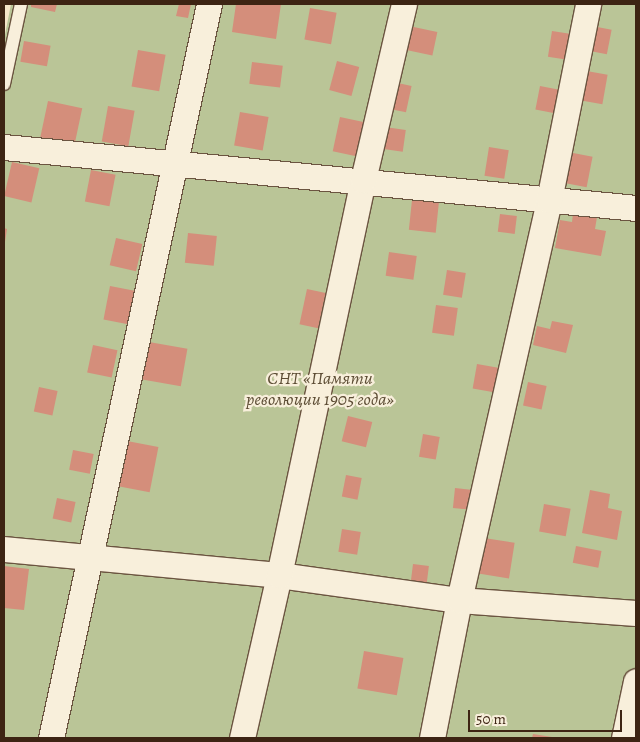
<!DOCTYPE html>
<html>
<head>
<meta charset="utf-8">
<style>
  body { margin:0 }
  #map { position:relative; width:640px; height:742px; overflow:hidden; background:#f5e6c8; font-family:Alegreya,serif }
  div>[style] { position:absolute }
  .green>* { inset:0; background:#bac597 }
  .building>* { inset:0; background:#d48e7b; transform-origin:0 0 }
  .roads { filter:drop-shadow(1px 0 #6b5440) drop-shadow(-1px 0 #6b5440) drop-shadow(0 1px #6b5440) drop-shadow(0 -1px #6b5440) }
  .service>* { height:12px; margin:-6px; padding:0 6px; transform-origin:6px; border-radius:6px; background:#f8efdb }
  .minor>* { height:25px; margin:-12.5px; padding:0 12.5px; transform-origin:12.5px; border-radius:12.5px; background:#f8efdb }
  span { translate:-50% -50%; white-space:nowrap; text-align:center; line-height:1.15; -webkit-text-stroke:4.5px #f8efdb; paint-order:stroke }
  .park-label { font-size:18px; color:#5c4c34; font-style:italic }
  .frame { position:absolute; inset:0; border:5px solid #3d2413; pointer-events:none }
  .scale { position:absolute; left:468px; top:710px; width:154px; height:22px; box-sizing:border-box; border:2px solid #3d2413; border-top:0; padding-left:6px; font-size:15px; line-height:18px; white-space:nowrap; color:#3d2413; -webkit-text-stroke:4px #f8efdb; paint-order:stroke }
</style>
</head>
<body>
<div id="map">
  <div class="green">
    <div style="clip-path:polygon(11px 4px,636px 4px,636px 738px,4px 738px,4px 40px)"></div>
  </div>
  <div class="building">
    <div style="clip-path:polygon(31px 4px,57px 4px,55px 12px,31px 7px)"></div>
    <div style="clip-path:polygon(179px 4px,191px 4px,188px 18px,176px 16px)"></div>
    <div style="clip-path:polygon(236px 4px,281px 4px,276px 39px,232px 32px)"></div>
    <div style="left:310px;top:8px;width:27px;height:32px;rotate:10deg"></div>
    <div style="left:409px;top:26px;width:29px;height:24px;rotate:12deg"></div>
    <div style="left:592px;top:26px;width:20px;height:25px;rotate:11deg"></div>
    <div style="left:552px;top:31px;width:18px;height:26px;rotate:9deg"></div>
    <div style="left:24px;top:41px;width:27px;height:21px;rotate:10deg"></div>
    <div style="left:138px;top:50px;width:28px;height:37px;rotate:10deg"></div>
    <div style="left:337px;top:61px;width:23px;height:30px;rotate:15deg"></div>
    <div style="left:252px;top:62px;width:31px;height:22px;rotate:7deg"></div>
    <div style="left:581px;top:70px;width:27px;height:30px;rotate:10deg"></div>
    <div style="left:393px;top:82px;width:19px;height:27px;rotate:12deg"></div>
    <div style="left:540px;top:86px;width:21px;height:24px;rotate:11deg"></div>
    <div style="left:48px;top:101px;width:35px;height:37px;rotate:12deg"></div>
    <div style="left:108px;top:106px;width:27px;height:36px;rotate:10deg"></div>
    <div style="left:240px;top:112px;width:29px;height:34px;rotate:10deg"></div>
    <div style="left:340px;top:117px;width:24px;height:35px;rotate:12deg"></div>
    <div style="left:385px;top:127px;width:21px;height:22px;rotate:8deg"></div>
    <div style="left:489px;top:147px;width:20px;height:29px;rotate:9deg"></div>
    <div style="left:568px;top:152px;width:25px;height:31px;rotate:11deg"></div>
    <div style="left:12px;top:162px;width:28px;height:35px;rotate:13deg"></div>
    <div style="left:91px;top:170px;width:25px;height:32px;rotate:11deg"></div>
    <div style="left:412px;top:200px;width:27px;height:30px;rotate:6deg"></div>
    <div style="clip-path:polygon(573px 213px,597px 217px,595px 229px,606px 231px,601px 256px,555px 248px,560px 220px,572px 222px)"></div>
    <div style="left:500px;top:214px;width:17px;height:18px;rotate:7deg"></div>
    <div style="clip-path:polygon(4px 228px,7px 229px,5px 242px,4px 242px)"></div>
    <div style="left:188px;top:233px;width:29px;height:30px;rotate:6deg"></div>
    <div style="left:116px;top:238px;width:27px;height:28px;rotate:13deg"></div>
    <div style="left:389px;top:252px;width:28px;height:24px;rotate:8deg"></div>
    <div style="left:447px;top:270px;width:19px;height:25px;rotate:9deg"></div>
    <div style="left:110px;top:286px;width:25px;height:34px;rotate:11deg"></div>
    <div style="left:307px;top:289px;width:19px;height:36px;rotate:12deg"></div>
    <div style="left:436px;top:305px;width:22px;height:28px;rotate:8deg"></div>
    <div style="clip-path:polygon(552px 321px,573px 325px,566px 353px,533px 345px,537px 326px,550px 329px)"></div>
    <div style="left:149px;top:342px;width:39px;height:38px;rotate:10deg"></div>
    <div style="left:93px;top:345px;width:25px;height:28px;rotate:12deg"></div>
    <div style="left:477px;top:364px;width:23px;height:25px;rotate:10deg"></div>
    <div style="left:528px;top:382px;width:19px;height:24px;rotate:12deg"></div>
    <div style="left:39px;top:387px;width:19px;height:25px;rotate:12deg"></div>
    <div style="left:348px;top:416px;width:25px;height:26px;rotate:14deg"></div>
    <div style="left:423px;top:434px;width:17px;height:23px;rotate:10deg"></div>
    <div style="left:127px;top:441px;width:32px;height:46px;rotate:11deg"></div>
    <div style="left:73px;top:450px;width:21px;height:20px;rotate:11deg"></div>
    <div style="left:346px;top:475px;width:16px;height:22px;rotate:11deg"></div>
    <div style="left:455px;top:488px;width:18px;height:20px;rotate:6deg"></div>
    <div style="clip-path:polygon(590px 490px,610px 494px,608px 508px,622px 511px,617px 540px,582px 533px)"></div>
    <div style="left:57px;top:498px;width:19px;height:21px;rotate:12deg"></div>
    <div style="left:544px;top:504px;width:27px;height:28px;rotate:10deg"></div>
    <div style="left:342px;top:529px;width:19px;height:23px;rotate:9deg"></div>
    <div style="left:484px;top:538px;width:31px;height:36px;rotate:9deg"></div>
    <div style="left:576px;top:546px;width:26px;height:17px;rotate:11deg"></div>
    <div style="left:413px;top:564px;width:16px;height:17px;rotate:7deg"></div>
    <div style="clip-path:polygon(4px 566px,29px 569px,24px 610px,4px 608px)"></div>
    <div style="left:364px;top:651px;width:40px;height:38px;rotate:10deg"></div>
    <div style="clip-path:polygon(533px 734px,552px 737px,552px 738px,532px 738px)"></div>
  </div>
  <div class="roads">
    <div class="service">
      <div style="left:4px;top:84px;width:82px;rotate:-78deg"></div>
    </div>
    <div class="minor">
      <div style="left:4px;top:147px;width:635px;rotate:5.51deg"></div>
      <div style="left:4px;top:549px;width:276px;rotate:5.4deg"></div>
      <div style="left:279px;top:575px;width:182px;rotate:7.9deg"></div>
      <div style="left:459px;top:600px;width:177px;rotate:4.2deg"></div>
      <div style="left:51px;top:738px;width:751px;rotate:-77.85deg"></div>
      <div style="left:242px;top:738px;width:167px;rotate:-77.2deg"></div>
      <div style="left:279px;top:575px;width:404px;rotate:-78deg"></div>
      <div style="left:363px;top:180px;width:181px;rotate:-76.9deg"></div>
      <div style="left:432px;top:738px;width:141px;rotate:-78.9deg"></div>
      <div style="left:459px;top:600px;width:410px;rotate:-77.3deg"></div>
      <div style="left:549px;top:200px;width:200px;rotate:-78.7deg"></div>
      <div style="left:624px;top:738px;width:58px;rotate:-78.1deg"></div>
    </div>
  </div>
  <div class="park-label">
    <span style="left:320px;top:389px">СНТ «Памяти<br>революции 1905 года»</span>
  </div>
  <div class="frame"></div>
  <div class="scale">50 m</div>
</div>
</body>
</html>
